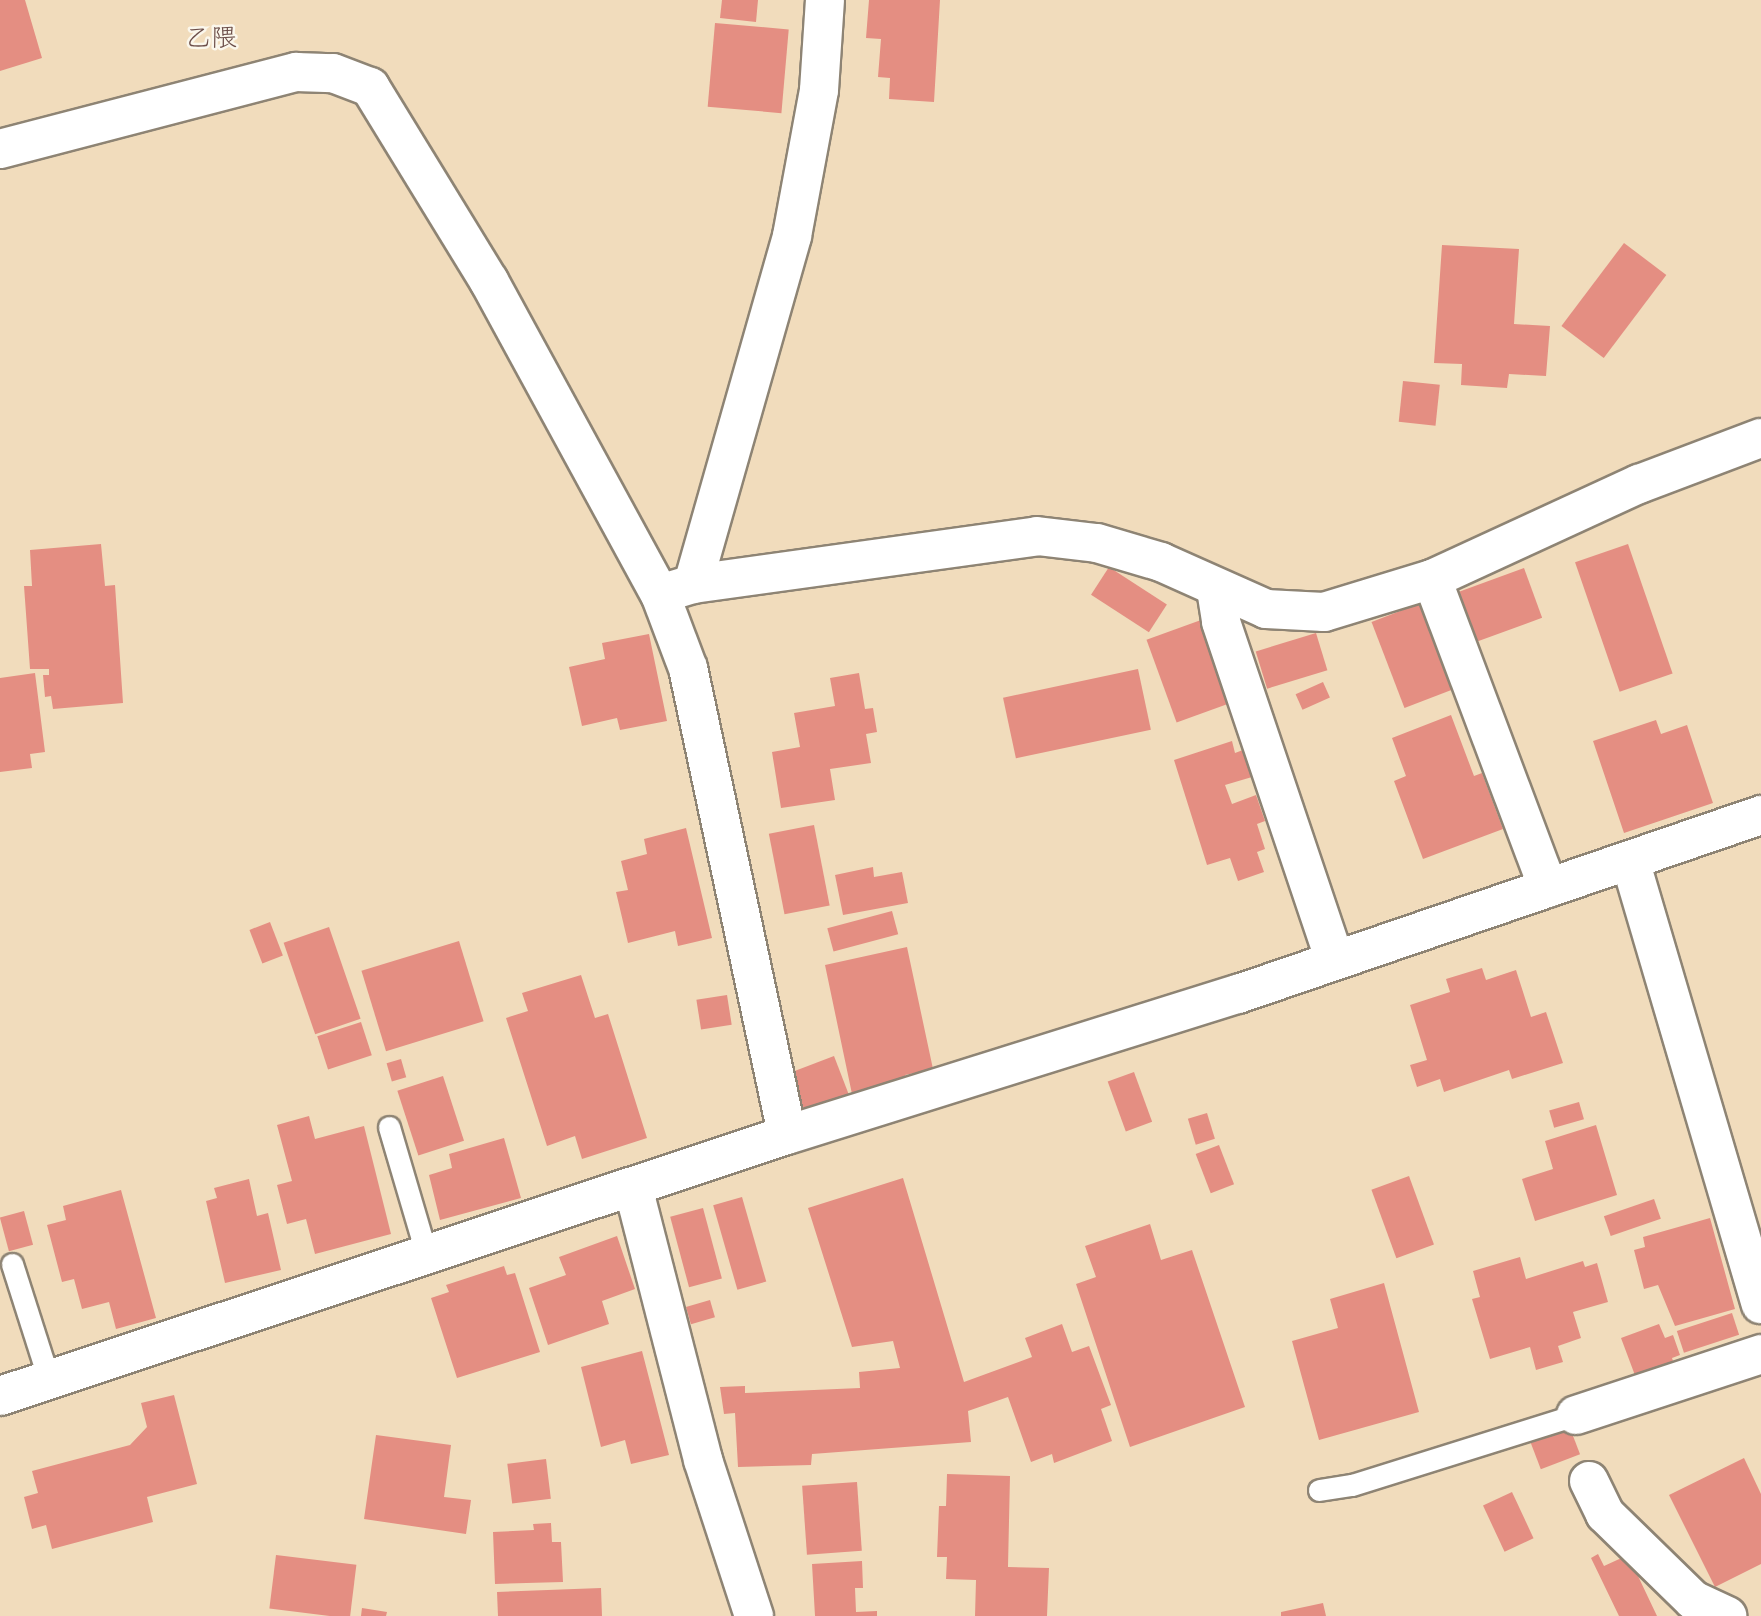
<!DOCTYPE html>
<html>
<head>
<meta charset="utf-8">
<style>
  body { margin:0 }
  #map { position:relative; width:1761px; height:1616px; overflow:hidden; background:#f1dcbc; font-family:"Patrick Hand","Klee One",sans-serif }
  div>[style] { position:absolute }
  .building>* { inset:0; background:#e48e82; transform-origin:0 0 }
  .roads { filter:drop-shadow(2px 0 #8e8474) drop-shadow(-2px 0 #8e8474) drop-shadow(0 2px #8e8474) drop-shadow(0 -2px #8e8474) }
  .lane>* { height:21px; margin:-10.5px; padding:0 10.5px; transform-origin:10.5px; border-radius:10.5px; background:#fff }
  .street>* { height:38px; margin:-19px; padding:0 19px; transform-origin:19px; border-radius:19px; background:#fff }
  span { translate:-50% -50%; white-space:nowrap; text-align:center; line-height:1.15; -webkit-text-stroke:5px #fbf7ec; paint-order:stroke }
  .quarter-label { font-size:26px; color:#6c4e49 }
</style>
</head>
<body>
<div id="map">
  <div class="building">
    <div style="clip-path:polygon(0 0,25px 0,42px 58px,0 71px)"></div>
    <div style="clip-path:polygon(722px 0,758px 0,756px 22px,720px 18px)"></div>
    <div style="clip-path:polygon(869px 0,940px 0,934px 102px,889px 99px,890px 78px,878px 77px,881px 39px,866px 38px)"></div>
    <div style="left:715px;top:23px;width:74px;height:84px;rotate:5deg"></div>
    <div style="left:1624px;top:243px;width:53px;height:104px;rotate:37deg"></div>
    <div style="clip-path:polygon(1442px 245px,1519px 249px,1514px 324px,1550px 326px,1546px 376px,1509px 374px,1507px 388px,1461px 385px,1462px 364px,1434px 363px)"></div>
    <div style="left:1403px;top:381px;width:37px;height:41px;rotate:6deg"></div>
    <div style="clip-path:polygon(101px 544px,105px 586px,115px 585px,123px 703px,53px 709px,51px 696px,45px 697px,43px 675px,49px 675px,49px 669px,30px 669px,24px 586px,32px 586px,30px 550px)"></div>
    <div style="left:1628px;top:544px;width:137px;height:56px;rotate:71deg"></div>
    <div style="left:1109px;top:567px;width:69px;height:33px;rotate:33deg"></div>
    <div style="left:1524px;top:568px;width:53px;height:72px;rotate:70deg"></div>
    <div style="left:1421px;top:603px;width:92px;height:53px;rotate:69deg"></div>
    <div style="left:1201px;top:620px;width:88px;height:58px;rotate:70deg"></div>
    <div style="left:1316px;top:633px;width:39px;height:63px;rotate:73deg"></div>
    <div style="clip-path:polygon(649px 634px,667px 721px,620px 730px,617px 718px,582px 726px,569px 667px,605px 659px,602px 643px)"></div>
    <div style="left:1138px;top:669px;width:62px;height:138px;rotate:78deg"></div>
    <div style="clip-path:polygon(35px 673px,45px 752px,30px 754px,32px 768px,0 772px,0 678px)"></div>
    <div style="clip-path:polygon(859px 673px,865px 709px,873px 708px,877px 732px,866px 734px,871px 763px,830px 769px,835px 800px,781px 808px,772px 752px,800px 747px,794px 713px,835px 706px,830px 678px)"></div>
    <div style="left:1323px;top:682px;width:17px;height:30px;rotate:66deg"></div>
    <div style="clip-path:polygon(1451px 715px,1474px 776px,1482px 773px,1503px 829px,1423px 859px,1394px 781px,1406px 776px,1392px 738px)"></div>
    <div style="clip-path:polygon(1656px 720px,1661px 734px,1687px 725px,1713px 803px,1624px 833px,1593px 741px)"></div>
    <div style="clip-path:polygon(1232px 741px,1235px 753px,1243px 750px,1252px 777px,1225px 785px,1232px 804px,1256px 795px,1265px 821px,1257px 824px,1265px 849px,1257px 852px,1264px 872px,1238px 881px,1230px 858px,1207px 865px,1174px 760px)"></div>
    <div style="left:814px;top:825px;width:82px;height:46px;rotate:79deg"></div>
    <div style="clip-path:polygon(686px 828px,712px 938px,678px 946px,675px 931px,628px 943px,616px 892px,628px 890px,621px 861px,647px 854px,644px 839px)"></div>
    <div style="clip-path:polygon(873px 867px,874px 877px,902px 872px,908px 903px,843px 915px,835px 875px)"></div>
    <div style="left:892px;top:911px;width:24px;height:67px;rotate:75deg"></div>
    <div style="left:270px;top:922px;width:36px;height:22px;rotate:69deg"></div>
    <div style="left:329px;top:927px;width:97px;height:48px;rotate:71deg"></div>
    <div style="left:459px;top:941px;width:84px;height:102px;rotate:73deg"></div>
    <div style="clip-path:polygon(907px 947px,933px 1069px,905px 1075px,906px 1082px,852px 1094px,825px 965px)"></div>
    <div style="clip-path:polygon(1482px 968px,1486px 980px,1516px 970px,1531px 1017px,1546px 1012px,1563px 1063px,1512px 1079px,1509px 1070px,1444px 1092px,1440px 1079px,1417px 1087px,1410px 1065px,1427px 1060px,1410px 1005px,1450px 992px,1446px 979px)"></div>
    <div style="clip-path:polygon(581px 975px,595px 1018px,608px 1014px,647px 1138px,582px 1159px,575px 1136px,547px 1146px,506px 1018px,528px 1011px,522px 993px)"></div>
    <div style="left:727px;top:995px;width:30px;height:31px;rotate:81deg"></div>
    <div style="left:361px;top:1022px;width:35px;height:46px;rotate:72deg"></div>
    <div style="left:834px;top:1056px;width:45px;height:47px;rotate:69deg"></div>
    <div style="left:401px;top:1059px;width:19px;height:15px;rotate:74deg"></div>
    <div style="left:1134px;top:1072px;width:53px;height:28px;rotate:70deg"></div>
    <div style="left:443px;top:1076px;width:68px;height:48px;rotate:72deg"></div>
    <div style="left:1579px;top:1102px;width:18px;height:31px;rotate:74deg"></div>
    <div style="left:1207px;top:1113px;width:27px;height:20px;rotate:73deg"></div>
    <div style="clip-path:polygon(309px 1116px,315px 1139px,364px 1126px,391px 1234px,315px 1254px,306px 1219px,287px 1224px,277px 1185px,292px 1181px,277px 1125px)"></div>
    <div style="clip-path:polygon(1596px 1125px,1617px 1195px,1535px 1221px,1522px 1179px,1553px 1169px,1545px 1141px)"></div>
    <div style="clip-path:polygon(504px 1138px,521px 1198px,440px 1220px,429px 1175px,452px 1168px,449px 1154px)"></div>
    <div style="left:1219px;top:1145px;width:42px;height:25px;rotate:69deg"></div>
    <div style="left:1409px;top:1176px;width:73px;height:40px;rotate:70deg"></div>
    <div style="clip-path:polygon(903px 1178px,964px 1382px,1032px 1357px,1025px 1338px,1062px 1324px,1072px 1352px,1089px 1346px,1111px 1405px,1101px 1409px,1112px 1441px,1054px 1463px,1052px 1454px,1031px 1462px,1008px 1397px,968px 1411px,971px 1442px,812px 1454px,811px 1465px,738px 1467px,735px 1413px,724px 1414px,720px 1387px,745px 1386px,745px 1393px,860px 1388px,859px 1372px,900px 1368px,893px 1341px,852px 1347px,808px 1208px)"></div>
    <div style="clip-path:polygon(249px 1179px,257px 1216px,268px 1213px,281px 1270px,225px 1283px,206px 1201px,217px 1198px,214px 1188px)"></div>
    <div style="clip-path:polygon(121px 1190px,156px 1318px,116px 1329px,109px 1302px,82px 1309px,74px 1279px,62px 1282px,47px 1225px,66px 1220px,63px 1206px)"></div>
    <div style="left:742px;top:1197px;width:88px;height:30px;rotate:74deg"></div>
    <div style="left:1654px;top:1199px;width:21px;height:53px;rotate:71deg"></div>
    <div style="left:703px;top:1208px;width:73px;height:34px;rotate:75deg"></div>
    <div style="left:24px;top:1211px;width:35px;height:25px;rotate:75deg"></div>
    <div style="clip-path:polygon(1710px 1218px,1735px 1309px,1675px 1326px,1658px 1285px,1644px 1289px,1634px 1250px,1645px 1247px,1643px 1237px)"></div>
    <div style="clip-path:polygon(1150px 1224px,1161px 1260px,1192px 1250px,1245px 1407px,1130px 1447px,1076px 1284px,1096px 1277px,1085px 1246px)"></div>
    <div style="clip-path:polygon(617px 1236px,635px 1289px,602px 1301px,609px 1324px,548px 1345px,529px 1288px,566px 1275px,559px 1257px)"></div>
    <div style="clip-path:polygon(1520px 1257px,1526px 1279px,1583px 1261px,1585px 1267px,1597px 1263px,1608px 1302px,1573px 1312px,1581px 1338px,1558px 1346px,1563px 1362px,1536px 1370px,1530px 1347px,1490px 1359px,1472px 1299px,1480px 1297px,1473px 1271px)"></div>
    <div style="clip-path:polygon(504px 1266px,507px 1275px,515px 1273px,540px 1352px,457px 1378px,431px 1298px,449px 1292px,446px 1285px)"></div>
    <div style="clip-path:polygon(1384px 1283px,1419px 1412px,1319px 1440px,1292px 1341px,1338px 1328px,1330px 1299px)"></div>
    <div style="left:710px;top:1300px;width:18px;height:25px;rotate:74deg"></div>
    <div style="left:1732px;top:1313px;width:23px;height:58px;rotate:72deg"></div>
    <div style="clip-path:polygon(1659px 1324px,1665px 1338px,1673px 1335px,1680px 1355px,1672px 1358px,1674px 1364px,1636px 1378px,1621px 1338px)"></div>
    <div style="clip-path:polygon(642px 1351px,669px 1455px,631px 1464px,625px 1440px,601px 1447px,581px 1367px)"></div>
    <div style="clip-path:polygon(174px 1395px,197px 1484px,147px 1497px,153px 1522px,52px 1549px,46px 1525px,32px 1529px,24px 1497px,38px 1493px,32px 1471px,130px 1445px,147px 1427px,141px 1403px)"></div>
    <div style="left:1570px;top:1428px;width:28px;height:42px;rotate:69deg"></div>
    <div style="clip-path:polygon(376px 1435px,451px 1445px,444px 1497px,471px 1500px,466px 1534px,364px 1519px)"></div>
    <div style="clip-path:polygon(1744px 1458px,1761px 1494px,1761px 1564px,1715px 1587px,1669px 1495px)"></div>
    <div style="left:546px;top:1459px;width:40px;height:39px;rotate:83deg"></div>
    <div style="clip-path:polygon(947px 1474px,1010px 1476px,1008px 1567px,1049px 1568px,1047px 1616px,975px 1616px,976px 1580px,946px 1579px,947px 1557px,937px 1557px,939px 1506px,946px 1506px)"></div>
    <div style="left:857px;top:1482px;width:69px;height:55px;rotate:86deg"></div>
    <div style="left:1512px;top:1492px;width:51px;height:32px;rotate:65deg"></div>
    <div style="clip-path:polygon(551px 1523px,552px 1542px,561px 1542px,563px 1582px,495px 1584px,493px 1532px,534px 1530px,533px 1524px)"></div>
    <div style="clip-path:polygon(1598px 1554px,1604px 1566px,1628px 1555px,1657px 1616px,1619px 1616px,1591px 1558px)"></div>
    <div style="left:276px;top:1555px;width:81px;height:54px;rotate:7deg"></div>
    <div style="clip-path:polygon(862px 1561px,863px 1588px,855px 1588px,856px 1612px,877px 1611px,877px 1616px,815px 1616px,812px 1564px)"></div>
    <div style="clip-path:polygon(601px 1588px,602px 1616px,498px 1616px,497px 1592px)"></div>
    <div style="clip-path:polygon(1323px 1603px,1326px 1616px,1281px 1616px,1281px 1612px)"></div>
    <div style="clip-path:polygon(362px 1608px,387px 1612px,386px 1616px,361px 1616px)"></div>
  </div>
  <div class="roads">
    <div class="lane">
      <div style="left:389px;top:1127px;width:134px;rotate:73.6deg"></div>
      <div style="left:12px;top:1264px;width:122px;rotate:72.3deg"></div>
      <div style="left:1319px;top:1490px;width:33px;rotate:-9deg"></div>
      <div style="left:1352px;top:1485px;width:235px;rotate:-17.4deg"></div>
    </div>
    <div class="street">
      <div style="left:0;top:149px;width:306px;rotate:-14.6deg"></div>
      <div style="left:296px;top:72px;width:37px;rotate:2deg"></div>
      <div style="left:333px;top:73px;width:40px;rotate:21deg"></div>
      <div style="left:370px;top:87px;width:228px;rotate:58.5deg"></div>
      <div style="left:489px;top:281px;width:357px;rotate:61.4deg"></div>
      <div style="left:660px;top:594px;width:79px;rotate:69.3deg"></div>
      <div style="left:688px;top:668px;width:477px;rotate:78deg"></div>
      <div style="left:1432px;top:579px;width:330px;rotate:69.4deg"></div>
      <div style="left:693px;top:584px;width:362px;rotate:-74.1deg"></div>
      <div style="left:792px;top:236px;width:148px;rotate:-79.5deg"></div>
      <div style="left:819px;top:90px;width:90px;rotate:-86.2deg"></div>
      <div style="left:1216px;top:589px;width:33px;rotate:81deg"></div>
      <div style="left:1221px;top:622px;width:357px;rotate:71.4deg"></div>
      <div style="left:660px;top:594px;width:34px;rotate:-17deg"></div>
      <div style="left:693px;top:584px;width:347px;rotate:-7.9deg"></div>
      <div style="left:1037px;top:536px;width:60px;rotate:6.7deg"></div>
      <div style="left:1097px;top:543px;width:67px;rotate:16.5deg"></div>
      <div style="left:1161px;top:562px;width:115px;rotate:24.1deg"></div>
      <div style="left:1266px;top:609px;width:58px;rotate:3deg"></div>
      <div style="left:1324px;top:612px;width:113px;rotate:-17deg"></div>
      <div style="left:1432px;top:579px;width:228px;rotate:-24.7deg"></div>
      <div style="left:1639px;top:484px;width:130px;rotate:-20.7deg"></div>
      <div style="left:1630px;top:860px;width:463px;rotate:73.6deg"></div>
      <div style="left:633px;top:1187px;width:282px;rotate:75.6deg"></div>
      <div style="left:703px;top:1460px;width:164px;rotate:71.9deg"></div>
      <div style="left:0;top:1396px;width:829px;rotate:-18.35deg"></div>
      <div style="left:787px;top:1135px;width:473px;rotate:-17.4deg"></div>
      <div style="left:1238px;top:994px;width:553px;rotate:-18.89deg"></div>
      <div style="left:1576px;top:1415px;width:195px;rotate:-18.2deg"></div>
      <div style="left:1589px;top:1481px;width:37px;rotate:64deg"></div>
      <div style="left:1605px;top:1514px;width:123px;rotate:44.3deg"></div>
      <div style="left:1693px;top:1600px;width:38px;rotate:25deg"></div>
    </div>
  </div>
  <div class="quarter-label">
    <span style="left:211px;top:37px">乙隈</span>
  </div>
</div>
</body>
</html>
